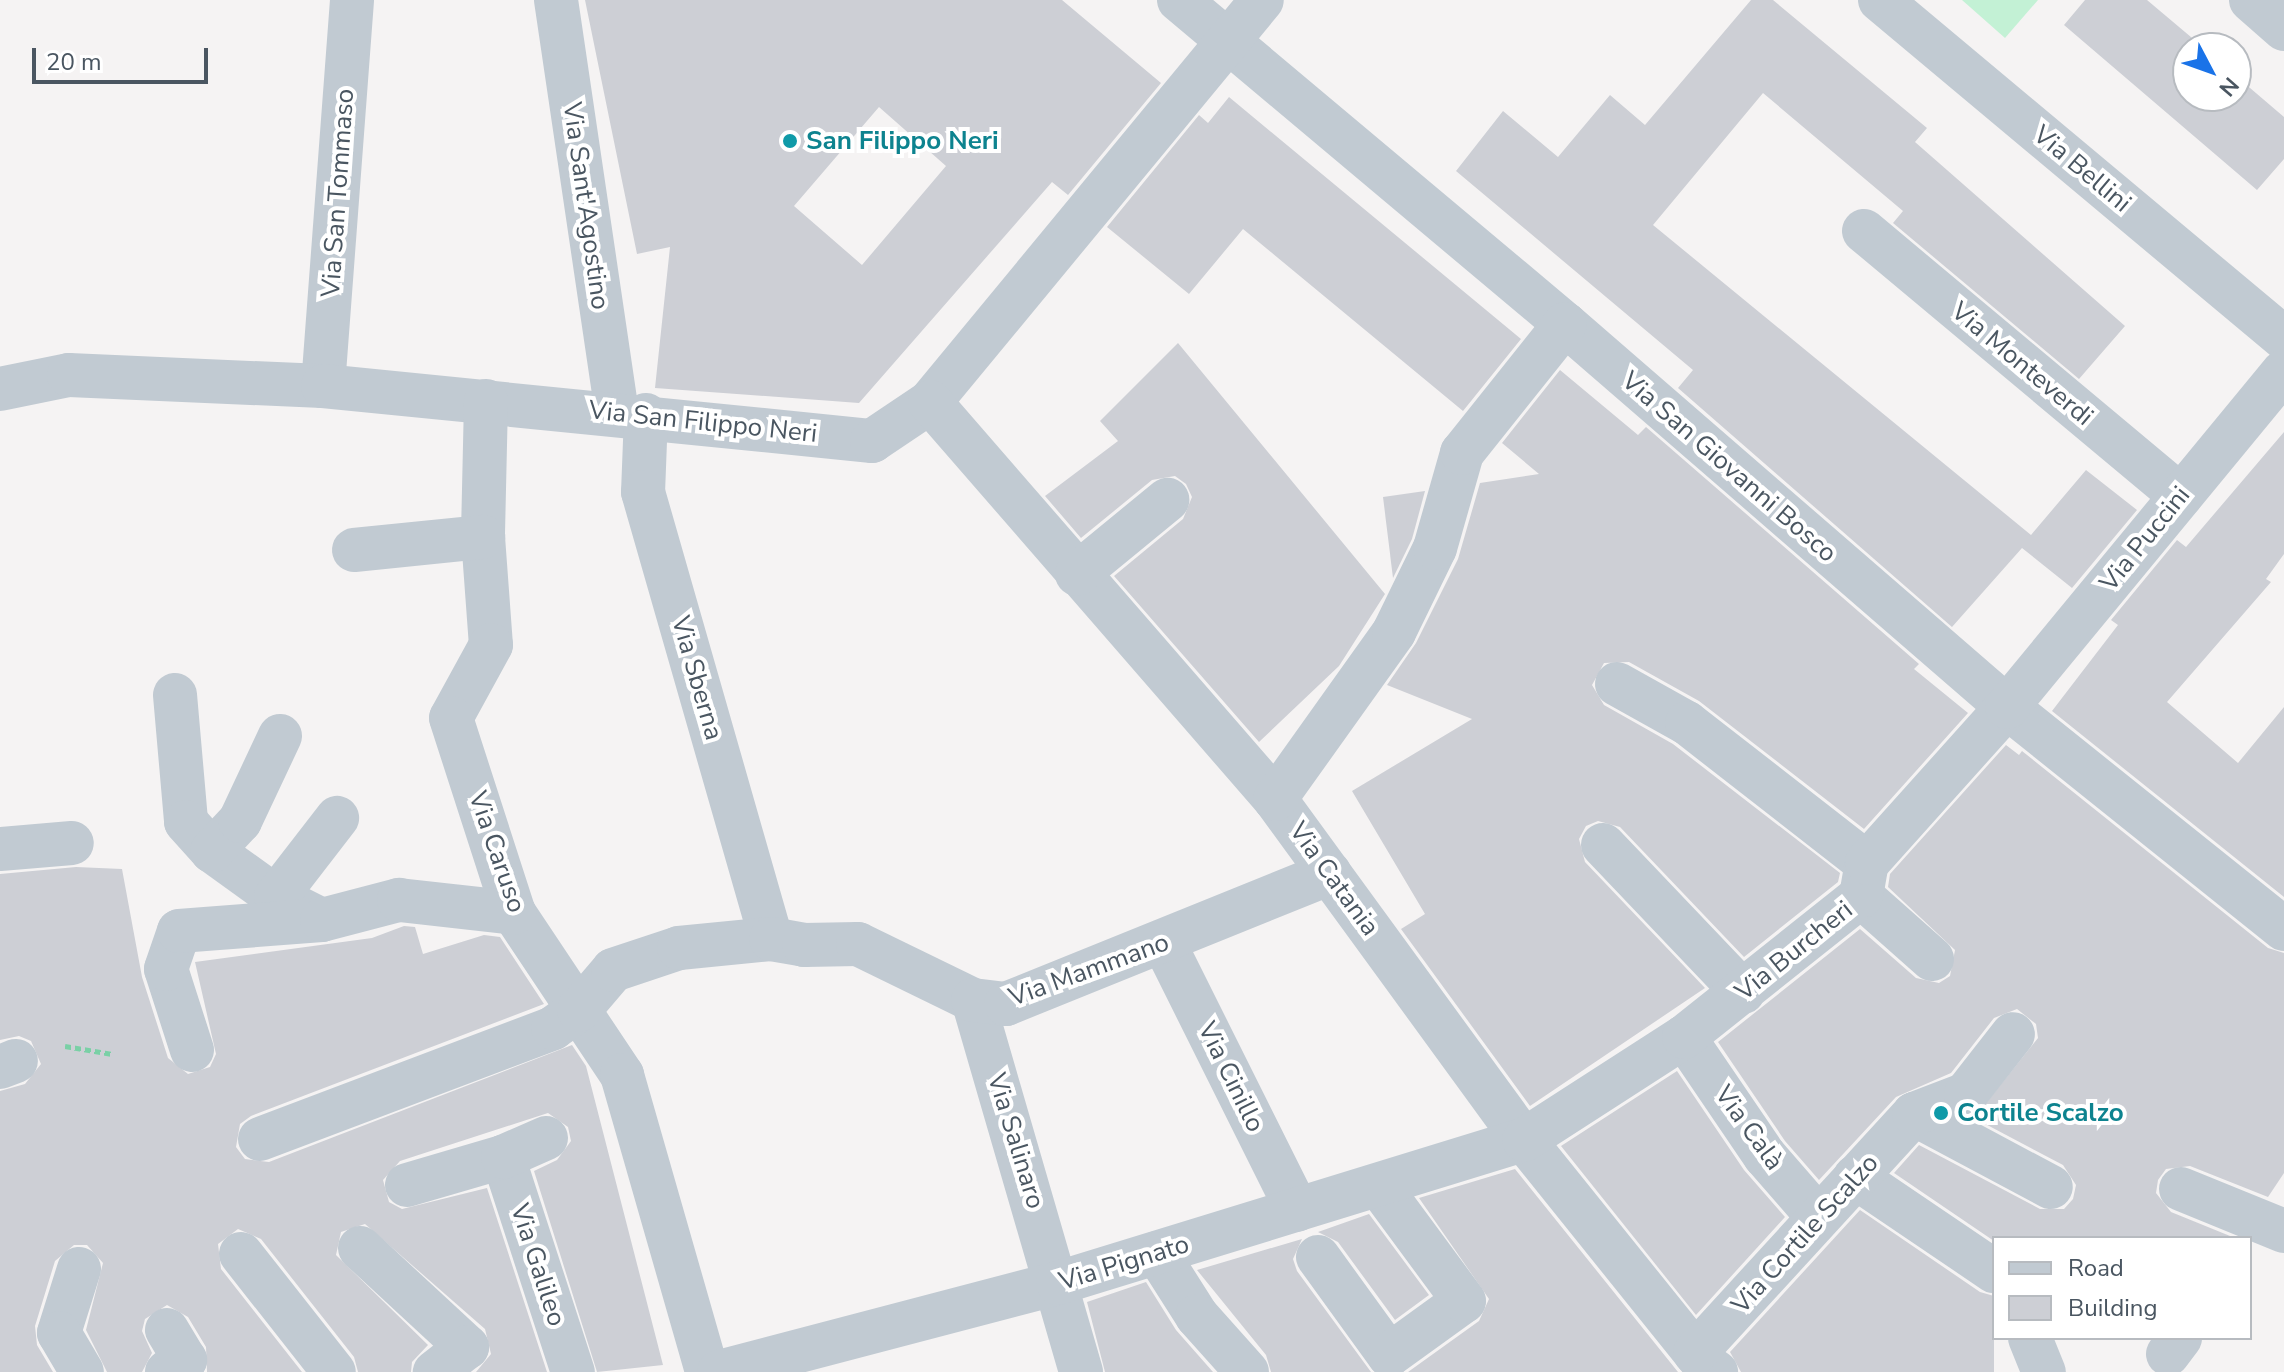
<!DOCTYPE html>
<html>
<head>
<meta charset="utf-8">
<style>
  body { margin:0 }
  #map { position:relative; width:2284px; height:1372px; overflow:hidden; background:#f5f3f3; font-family:"Nunito Sans",sans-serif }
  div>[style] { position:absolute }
  .green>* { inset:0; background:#c3f1d5 }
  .building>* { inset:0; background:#cdcfd5 }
  .path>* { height:5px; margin-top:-2.5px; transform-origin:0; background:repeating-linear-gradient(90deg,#7ad0a6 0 6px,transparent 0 10px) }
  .minor>* { height:44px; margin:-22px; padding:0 22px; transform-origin:22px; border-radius:22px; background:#c1cad2 }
  .dots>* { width:22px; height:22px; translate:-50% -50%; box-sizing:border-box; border:4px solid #fff; border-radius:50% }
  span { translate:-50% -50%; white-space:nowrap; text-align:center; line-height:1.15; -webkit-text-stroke:8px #fff; paint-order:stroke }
  .culture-label { font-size:26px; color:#0d838f; font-weight:700 }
  .left { translate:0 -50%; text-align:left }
  .street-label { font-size:26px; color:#4a5661 }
  .legend { position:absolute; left:1992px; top:1236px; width:260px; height:104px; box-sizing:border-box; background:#fff; border:2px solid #b7bbc0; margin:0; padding:10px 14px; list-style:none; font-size:24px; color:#4a5661 }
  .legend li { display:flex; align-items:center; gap:16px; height:40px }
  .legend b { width:40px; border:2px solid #b7bbc0 }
  .north { position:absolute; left:2172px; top:32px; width:80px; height:80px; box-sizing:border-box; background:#fff; border:2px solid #b7bbc0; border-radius:50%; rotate:131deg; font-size:22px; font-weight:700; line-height:32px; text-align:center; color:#4a5661 }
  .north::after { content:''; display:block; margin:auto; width:28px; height:36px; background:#1a73e8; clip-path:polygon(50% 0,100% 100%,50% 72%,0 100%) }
  .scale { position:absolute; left:32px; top:48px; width:176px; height:36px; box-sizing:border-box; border:4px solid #4a5661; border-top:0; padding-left:10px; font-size:24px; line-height:28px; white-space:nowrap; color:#4a5661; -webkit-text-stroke:6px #fff; paint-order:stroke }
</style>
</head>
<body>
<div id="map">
  <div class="green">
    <div style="clip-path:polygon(1962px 0,2038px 0,2005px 38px)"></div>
  </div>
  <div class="building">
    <div style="clip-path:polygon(evenodd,585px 0,1062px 0,1161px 83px,1068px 195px,1052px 182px,859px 403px,655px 388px,670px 247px,637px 254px,585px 0,879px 107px,946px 166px,862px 265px,794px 206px,879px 107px)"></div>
    <div style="clip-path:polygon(1751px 0,1773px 0,1927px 128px,1915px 142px,2125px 326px,2079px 379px,1893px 223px,1903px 211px,1763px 93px,1653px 225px,2031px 535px,2086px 470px,2137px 510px,2072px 588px,2022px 548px,1952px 627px,1678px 388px,1693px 370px,1456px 171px,1503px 111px,1558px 157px,1610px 95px,1645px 125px)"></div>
    <div style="clip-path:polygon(2085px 0,2147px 0,2204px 48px,2188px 48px,2188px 96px,2236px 96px,2236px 76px,2284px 117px,2284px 159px,2257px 190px,2064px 25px)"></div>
    <div style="clip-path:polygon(1229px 97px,1521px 339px,1463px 411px,1243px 229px,1189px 294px,1107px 227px,1199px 115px,1208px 123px)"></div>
    <div style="clip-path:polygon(1178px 343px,1385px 594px,1339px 666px,1259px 742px,1114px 576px,1183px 519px,1192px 497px,1186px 484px,1175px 476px,1152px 480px,1081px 538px,1045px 496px,1118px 441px,1100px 421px)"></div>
    <div style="clip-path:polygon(1560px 370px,1638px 435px,1646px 427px,1919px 664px,1914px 669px,1968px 713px,1864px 829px,1699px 701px,1629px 662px,1604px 663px,1592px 685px,1604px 705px,1673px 744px,1840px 873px,1838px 882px,1744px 957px,1620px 827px,1598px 821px,1586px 826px,1579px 839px,1585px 862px,1705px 988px,1530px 1106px,1401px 929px,1425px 914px,1352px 791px,1472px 719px,1387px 685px,1416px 643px,1458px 559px,1480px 483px,1539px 474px,1502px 443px)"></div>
    <div style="clip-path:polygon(2284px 432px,2284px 554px,2266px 579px,2271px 582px,2167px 702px,2238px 763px,2284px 707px,2284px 897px,2052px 711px,2118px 625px,2111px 620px,2177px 540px,2186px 547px)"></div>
    <div style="clip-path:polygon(1425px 491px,1412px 539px,1393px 578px,1383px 497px)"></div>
    <div style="clip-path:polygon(2006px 745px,2019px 755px,2022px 751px,2268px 948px,2284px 953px,2284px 1173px,2268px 1197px,2190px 1166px,2166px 1169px,2158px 1180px,2156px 1193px,2171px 1212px,2235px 1238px,1994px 1241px,1894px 1173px,1919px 1145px,2040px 1209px,2064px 1209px,2073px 1199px,2076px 1185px,2063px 1165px,1974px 1118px,2038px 1038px,2036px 1024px,2017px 1009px,1994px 1018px,1951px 1073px,1896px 1097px,1819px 1180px,1785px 1141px,1718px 1042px,1860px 929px,1916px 978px,1939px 983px,1950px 976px,1955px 950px,1888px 887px,1890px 874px)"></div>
    <div style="clip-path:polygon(76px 867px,122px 869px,142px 977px,168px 1058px,188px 1074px,210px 1067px,216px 1054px,195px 962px,372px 938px,404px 926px,415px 927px,423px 954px,484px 935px,500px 937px,544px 1004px,251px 1116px,240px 1124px,236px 1147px,245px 1159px,269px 1162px,572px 1045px,586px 1066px,663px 1365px,597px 1372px,534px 1171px,557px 1160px,571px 1141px,568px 1127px,548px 1113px,400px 1161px,383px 1180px,389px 1202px,402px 1209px,487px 1188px,547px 1372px,476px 1372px,491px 1354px,485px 1329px,365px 1224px,341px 1232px,336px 1255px,428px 1345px,412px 1362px,411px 1372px,358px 1372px,354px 1357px,261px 1239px,238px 1229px,218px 1244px,221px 1269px,302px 1372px,207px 1372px,206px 1347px,188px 1317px,167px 1305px,145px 1319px,142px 1331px,152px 1353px,142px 1372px,107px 1372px,86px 1330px,103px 1263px,87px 1245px,74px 1245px,55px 1261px,35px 1326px,37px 1345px,53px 1372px,0 1372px,0 1091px,25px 1084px,41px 1064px,31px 1041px,19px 1036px,0 1040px,0 874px)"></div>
    <div style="clip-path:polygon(1677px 1071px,1744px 1170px,1785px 1217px,1696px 1315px,1561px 1146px)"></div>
    <div style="clip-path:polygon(1515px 1169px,1678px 1372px,1408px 1372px,1479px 1321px,1489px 1299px,1419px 1198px)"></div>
    <div style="clip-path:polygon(1860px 1210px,1980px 1292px,1994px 1296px,1994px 1372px,1741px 1372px,1730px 1352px)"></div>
    <div style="clip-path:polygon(1369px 1214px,1429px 1295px,1395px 1320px,1338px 1242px,1318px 1232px)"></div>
    <div style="clip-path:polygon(1302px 1239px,1293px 1259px,1297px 1271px,1371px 1372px,1271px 1372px,1266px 1355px,1197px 1270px)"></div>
    <div style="clip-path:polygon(1146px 1282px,1176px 1330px,1213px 1372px,1105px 1372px,1087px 1302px)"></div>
  </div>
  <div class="path">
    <div style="left:65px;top:1046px;width:48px;rotate:9.7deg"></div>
  </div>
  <div class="minor">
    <div style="left:556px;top:0;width:416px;rotate:81.6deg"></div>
    <div style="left:1179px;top:0;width:504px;rotate:40.01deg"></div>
    <div style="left:1565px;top:324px;width:585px;rotate:40.91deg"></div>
    <div style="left:2007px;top:707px;width:355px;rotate:38.7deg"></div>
    <div style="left:1880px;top:0;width:527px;rotate:39.92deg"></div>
    <div style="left:2251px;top:0;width:44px;rotate:41.3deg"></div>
    <div style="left:1864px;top:231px;width:413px;rotate:39.9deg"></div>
    <div style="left:323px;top:386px;width:387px;rotate:-85.7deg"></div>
    <div style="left:0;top:389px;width:70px;rotate:-11.5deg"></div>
    <div style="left:69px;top:375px;width:254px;rotate:2.5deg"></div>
    <div style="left:323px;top:386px;width:552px;rotate:5.72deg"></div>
    <div style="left:872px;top:441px;width:70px;rotate:-33.9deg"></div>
    <div style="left:930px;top:402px;width:521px;rotate:-50.45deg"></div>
    <div style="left:486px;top:401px;width:136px;rotate:91.3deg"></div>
    <div style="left:483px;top:537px;width:108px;rotate:85.8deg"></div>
    <div style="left:491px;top:645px;width:83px;rotate:118.7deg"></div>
    <div style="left:451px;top:718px;width:205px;rotate:72.1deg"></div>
    <div style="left:514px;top:913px;width:195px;rotate:56.3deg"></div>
    <div style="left:622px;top:1075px;width:309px;rotate:74deg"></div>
    <div style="left:930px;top:402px;width:526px;rotate:49.01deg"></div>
    <div style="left:1275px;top:799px;width:422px;rotate:53.9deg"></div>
    <div style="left:1524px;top:1140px;width:286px;rotate:51.2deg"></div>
    <div style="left:1703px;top:1363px;width:16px;rotate:35deg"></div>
    <div style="left:646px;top:415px;width:77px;rotate:92.2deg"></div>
    <div style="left:643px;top:492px;width:465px;rotate:74deg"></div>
    <div style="left:354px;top:550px;width:130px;rotate:-5.8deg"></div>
    <div style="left:1077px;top:574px;width:117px;rotate:-39.4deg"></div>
    <div style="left:1617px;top:684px;width:80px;rotate:29.1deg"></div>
    <div style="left:1687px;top:723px;width:228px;rotate:37.9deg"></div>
    <div style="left:175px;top:695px;width:127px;rotate:85deg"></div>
    <div style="left:186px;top:822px;width:39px;rotate:48deg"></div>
    <div style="left:212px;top:851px;width:79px;rotate:35.7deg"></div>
    <div style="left:276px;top:897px;width:51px;rotate:26.6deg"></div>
    <div style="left:1275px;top:799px;width:205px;rotate:-54.5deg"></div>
    <div style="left:1394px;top:632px;width:93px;rotate:-64deg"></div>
    <div style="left:1435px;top:548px;width:99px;rotate:-74.1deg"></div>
    <div style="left:1462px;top:453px;width:165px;rotate:-51.4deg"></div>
    <div style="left:1603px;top:845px;width:203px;rotate:46.4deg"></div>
    <div style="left:0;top:849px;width:72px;rotate:-4.8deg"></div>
    <div style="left:212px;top:851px;width:41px;rotate:-47deg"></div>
    <div style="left:240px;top:821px;width:94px;rotate:-64.8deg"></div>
    <div style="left:1861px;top:896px;width:95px;rotate:41.6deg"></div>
    <div style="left:276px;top:897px;width:100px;rotate:-52.3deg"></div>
    <div style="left:1164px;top:943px;width:298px;rotate:63.5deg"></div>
    <div style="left:973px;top:1000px;width:387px;rotate:73.8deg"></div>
    <div style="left:1684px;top:1037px;width:144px;rotate:55.8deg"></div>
    <div style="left:1765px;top:1156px;width:81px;rotate:49deg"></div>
    <div style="left:192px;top:1050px;width:85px;rotate:-107.8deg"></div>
    <div style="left:166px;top:969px;width:40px;rotate:-71.1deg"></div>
    <div style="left:179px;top:931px;width:143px;rotate:-4.4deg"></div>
    <div style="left:322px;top:920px;width:80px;rotate:-14.6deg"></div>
    <div style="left:399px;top:900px;width:116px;rotate:6.4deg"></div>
    <div style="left:0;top:1067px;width:17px;rotate:-21deg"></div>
    <div style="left:1914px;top:1114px;width:155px;rotate:28.1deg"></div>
    <div style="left:260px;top:1139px;width:313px;rotate:-20.7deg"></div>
    <div style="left:553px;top:1028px;width:32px;rotate:-35deg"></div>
    <div style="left:579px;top:1010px;width:52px;rotate:-49.6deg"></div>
    <div style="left:613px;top:970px;width:70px;rotate:-18.4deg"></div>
    <div style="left:679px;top:948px;width:92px;rotate:-5.6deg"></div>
    <div style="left:771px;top:939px;width:34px;rotate:10deg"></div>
    <div style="left:804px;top:945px;width:54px;rotate:-1.1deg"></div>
    <div style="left:858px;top:944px;width:128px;rotate:26deg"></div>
    <div style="left:973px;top:1000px;width:33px;rotate:7deg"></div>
    <div style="left:1006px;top:1004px;width:349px;rotate:-22deg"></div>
    <div style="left:503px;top:1157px;width:226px;rotate:72deg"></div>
    <div style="left:1855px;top:1177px;width:168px;rotate:34.1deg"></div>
    <div style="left:407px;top:1185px;width:100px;rotate:-16.3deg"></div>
    <div style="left:503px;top:1157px;width:47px;rotate:-23.8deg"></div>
    <div style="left:2181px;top:1189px;width:111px;rotate:22.2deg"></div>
    <div style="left:360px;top:1248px;width:146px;rotate:42.8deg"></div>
    <div style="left:467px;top:1347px;width:41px;rotate:142deg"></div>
    <div style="left:1157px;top:1253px;width:75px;rotate:57.6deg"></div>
    <div style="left:1197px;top:1316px;width:75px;rotate:48.2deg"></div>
    <div style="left:241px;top:1254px;width:150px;rotate:51.8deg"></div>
    <div style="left:1318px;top:1257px;width:121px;rotate:54.1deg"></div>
    <div style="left:1389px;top:1355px;width:92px;rotate:-35.8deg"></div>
    <div style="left:1464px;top:1301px;width:142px;rotate:-126.4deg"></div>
    <div style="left:79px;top:1269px;width:67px;rotate:107.4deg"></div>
    <div style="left:59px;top:1333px;width:45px;rotate:59.5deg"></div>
    <div style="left:2030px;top:1338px;width:37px;rotate:68deg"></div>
    <div style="left:1695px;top:1353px;width:324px;rotate:-47.5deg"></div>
    <div style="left:1914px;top:1114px;width:56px;rotate:-21deg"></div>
    <div style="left:1966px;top:1094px;width:76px;rotate:-51.9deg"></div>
    <div style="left:2168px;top:1354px;width:20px;rotate:-53deg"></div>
    <div style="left:167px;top:1372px;width:22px;rotate:-34deg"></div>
    <div style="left:185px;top:1360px;width:35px;rotate:-121deg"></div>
    <div style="left:719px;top:1372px;width:350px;rotate:-14.7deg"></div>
    <div style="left:1058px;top:1283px;width:487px;rotate:-17.1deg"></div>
    <div style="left:1524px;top:1140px;width:190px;rotate:-32.8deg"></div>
    <div style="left:1684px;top:1037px;width:226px;rotate:-38.5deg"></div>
    <div style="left:1861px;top:896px;width:34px;rotate:-80deg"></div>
    <div style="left:1867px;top:863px;width:210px;rotate:-48.1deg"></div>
    <div style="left:2007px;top:707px;width:435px;rotate:-50.5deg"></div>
  </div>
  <div class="dots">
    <div style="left:790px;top:141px;background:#0f9aa8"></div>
    <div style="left:1941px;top:1113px;background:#0f9aa8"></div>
  </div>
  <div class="culture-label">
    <span class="left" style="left:806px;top:141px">San Filippo Neri</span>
    <span class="left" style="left:1957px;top:1113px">Cortile Scalzo</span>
  </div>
  <div class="street-label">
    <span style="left:2082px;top:169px;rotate:40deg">Via Bellini</span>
    <span style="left:338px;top:193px;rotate:-86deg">Via San Tommaso</span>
    <span style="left:586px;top:206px;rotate:82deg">Via Sant'Agostino</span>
    <span style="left:2022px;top:364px;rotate:40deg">Via Monteverdi</span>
    <span style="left:703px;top:422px;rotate:6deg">Via San Filippo Neri</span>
    <span style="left:1729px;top:467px;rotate:41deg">Via San Giovanni Bosco</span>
    <span style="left:2145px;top:539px;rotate:-51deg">Via Puccini</span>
    <span style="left:697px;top:678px;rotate:74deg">Via Sberna</span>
    <span style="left:497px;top:852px;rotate:71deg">Via Caruso</span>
    <span style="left:1334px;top:879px;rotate:54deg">Via Catania</span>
    <span style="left:1794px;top:951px;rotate:-39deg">Via Burcheri</span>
    <span style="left:1089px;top:970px;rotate:-20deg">Via Mammano</span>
    <span style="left:1231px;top:1077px;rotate:64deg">Via Cinillo</span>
    <span style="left:1749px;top:1128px;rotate:54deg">Via Calà</span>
    <span style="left:1016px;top:1141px;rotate:73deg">Via Salinaro</span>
    <span style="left:1805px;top:1234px;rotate:-48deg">Via Cortile Scalzo</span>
    <span style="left:1124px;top:1263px;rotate:-17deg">Via Pignato</span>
    <span style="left:538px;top:1265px;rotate:72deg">Via Galileo</span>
  </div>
  <ul class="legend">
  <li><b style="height:10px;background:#c1cad2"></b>Road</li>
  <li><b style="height:22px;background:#cdcfd5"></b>Building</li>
  </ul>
  <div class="north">N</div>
  <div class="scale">20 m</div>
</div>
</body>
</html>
